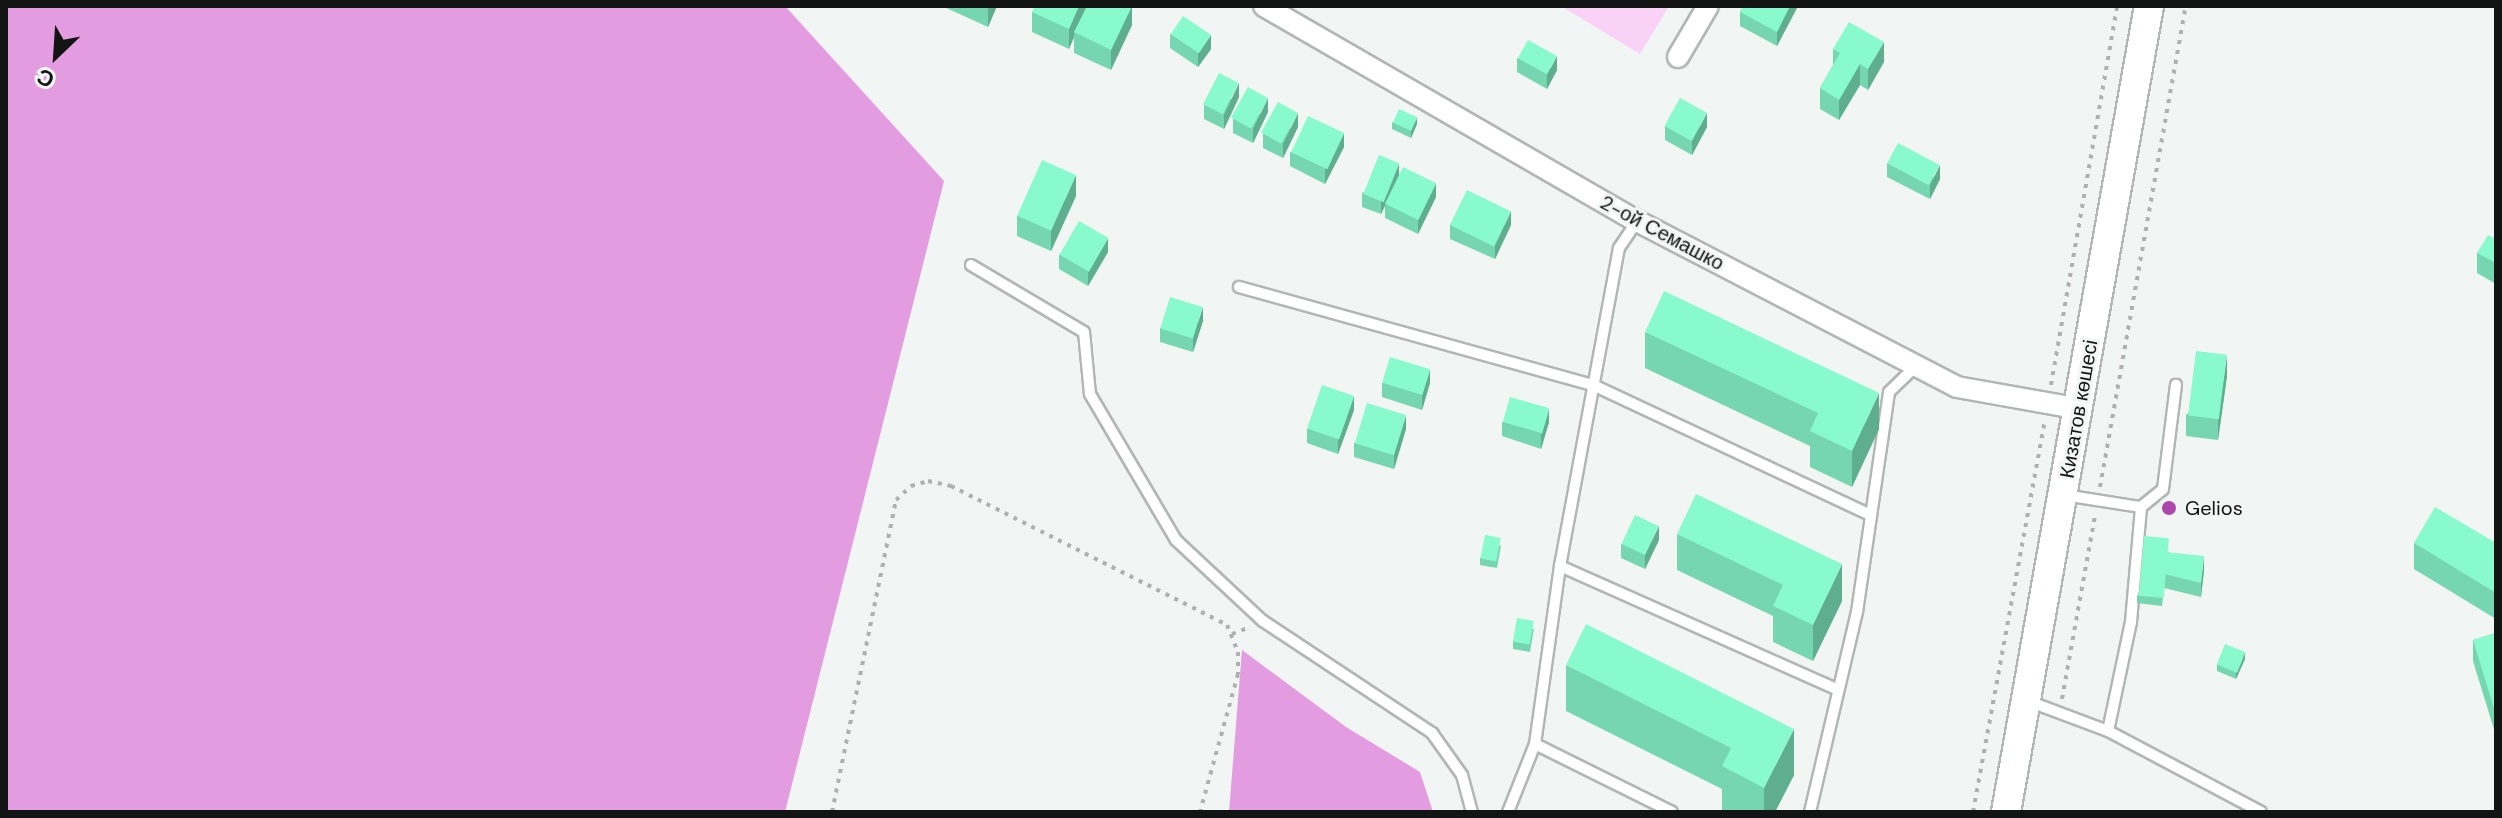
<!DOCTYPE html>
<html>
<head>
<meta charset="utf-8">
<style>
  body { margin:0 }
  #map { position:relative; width:2502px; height:818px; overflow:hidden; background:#f1f5f3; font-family:"DM Sans",sans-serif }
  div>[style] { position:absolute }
  .green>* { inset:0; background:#fad1f7 }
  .forest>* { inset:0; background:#e39cdf }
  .path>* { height:4px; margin-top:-2px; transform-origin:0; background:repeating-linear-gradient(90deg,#aeb1b0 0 4px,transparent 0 10px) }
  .roads { filter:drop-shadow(2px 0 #b2b6b4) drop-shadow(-2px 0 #b2b6b4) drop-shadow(0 2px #b2b6b4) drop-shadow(0 -2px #b2b6b4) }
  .lane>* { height:10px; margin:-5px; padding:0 5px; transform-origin:5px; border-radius:5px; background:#fff }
  .street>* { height:20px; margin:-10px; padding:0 10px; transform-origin:10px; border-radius:10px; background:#fff }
  .secondary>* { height:28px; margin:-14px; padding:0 14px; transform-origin:14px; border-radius:14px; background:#fff }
  .wall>* { inset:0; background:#76d6b1 }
  .shaded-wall>* { inset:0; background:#60ae90 }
  .building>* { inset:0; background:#89f9ce; transform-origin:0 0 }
  .dots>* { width:22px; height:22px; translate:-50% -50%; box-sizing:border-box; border:4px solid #f1f5f3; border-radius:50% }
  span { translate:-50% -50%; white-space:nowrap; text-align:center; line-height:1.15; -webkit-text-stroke:6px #f1f5f3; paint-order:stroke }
  .street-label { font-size:20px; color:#131414 }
  .poi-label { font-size:20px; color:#131414 }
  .left { translate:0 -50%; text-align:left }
  .frame { position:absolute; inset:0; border:8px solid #131414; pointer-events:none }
  .north { position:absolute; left:16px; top:16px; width:80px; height:80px; -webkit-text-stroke:6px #f1f5f3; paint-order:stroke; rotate:205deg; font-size:22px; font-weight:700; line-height:32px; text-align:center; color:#131414 }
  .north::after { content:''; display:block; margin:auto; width:28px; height:36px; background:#131414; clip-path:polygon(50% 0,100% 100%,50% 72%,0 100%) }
</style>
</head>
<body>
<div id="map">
  <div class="green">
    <div style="clip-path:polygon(1561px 6px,1669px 6px,1640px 54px)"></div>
  </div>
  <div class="forest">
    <div style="clip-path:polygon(6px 6px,785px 6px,944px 181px,785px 812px,6px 812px)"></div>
    <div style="clip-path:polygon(1242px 650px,1346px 727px,1420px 772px,1433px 812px,1229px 812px)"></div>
  </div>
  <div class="path">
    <div style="left:2051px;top:385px;width:385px;rotate:-80.1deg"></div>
    <div style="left:2100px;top:487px;width:489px;rotate:-79.9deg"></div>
    <div style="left:1232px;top:634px;width:19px;rotate:-21deg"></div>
    <div style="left:2062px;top:699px;width:187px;rotate:-79.8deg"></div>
    <div style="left:832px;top:812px;width:318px;rotate:-78.4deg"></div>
    <div style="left:896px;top:500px;width:21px;rotate:-43deg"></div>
    <div style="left:911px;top:486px;width:18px;rotate:-16deg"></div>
    <div style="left:928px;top:481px;width:24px;rotate:12deg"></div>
    <div style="left:951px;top:486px;width:309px;rotate:26.7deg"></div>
    <div style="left:1227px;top:625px;width:29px;rotate:68deg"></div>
    <div style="left:1238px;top:652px;width:22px;rotate:90deg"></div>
    <div style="left:1238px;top:674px;width:143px;rotate:105.4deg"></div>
    <div style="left:1973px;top:812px;width:398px;rotate:-79.6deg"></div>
  </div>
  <div class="roads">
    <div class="lane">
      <div style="left:971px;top:265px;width:131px;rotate:30.7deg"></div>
      <div style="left:1084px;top:332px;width:62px;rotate:84.5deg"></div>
      <div style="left:1090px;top:394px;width:169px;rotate:59.5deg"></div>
      <div style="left:1176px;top:540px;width:119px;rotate:43deg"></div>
      <div style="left:1263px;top:621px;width:203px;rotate:33.5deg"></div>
      <div style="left:1432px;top:733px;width:52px;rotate:54.5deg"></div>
      <div style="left:1462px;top:775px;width:38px;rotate:75deg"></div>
      <div style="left:1239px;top:287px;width:367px;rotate:15.5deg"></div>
      <div style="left:1593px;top:385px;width:307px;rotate:25.1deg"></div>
      <div style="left:2064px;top:495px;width:78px;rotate:8.9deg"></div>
      <div style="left:1560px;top:566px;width:302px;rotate:24deg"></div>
      <div style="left:2028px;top:701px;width:85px;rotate:20.6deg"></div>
      <div style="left:2108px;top:731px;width:173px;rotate:27.9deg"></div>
      <div style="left:2108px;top:731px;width:111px;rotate:-78.1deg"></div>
      <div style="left:2131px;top:622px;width:115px;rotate:-85deg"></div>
      <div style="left:2141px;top:507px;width:28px;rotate:-39deg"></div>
      <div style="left:2163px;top:489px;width:105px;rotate:-82.9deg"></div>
      <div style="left:1535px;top:744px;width:153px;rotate:26.4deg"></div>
      <div style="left:1508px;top:812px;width:73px;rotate:-68.3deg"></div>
      <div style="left:1535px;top:744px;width:180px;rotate:-82deg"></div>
      <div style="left:1560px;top:566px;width:323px;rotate:-79.5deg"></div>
      <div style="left:1619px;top:248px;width:32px;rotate:-56deg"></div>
      <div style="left:1810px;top:812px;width:205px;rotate:-76.8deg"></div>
      <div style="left:1857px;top:612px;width:222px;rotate:-81.7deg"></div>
      <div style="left:1889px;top:392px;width:37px;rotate:-44deg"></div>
    </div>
    <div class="street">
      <div style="left:1264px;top:6px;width:431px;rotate:30deg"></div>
      <div style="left:1637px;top:221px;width:360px;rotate:27.4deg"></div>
      <div style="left:1957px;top:387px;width:125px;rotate:10.1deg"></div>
      <div style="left:1678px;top:57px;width:59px;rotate:-59.5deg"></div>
    </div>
    <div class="secondary">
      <div style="left:2006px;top:812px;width:819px;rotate:-79.94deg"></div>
    </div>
  </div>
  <div class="wall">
    <div style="clip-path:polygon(942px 6px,997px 6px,988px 27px)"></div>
    <div style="clip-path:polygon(1132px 6px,1132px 25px,1111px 70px,1074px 53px,1074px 37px,1069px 49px,1032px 32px,1032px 12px)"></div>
    <div style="clip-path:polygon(1743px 6px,1798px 6px,1777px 46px,1740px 26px,1740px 12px)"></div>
    <div style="clip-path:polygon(1170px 34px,1211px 49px,1198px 67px,1170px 48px)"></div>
    <div style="clip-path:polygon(1833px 49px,1884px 62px,1868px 90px,1860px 85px,1839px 120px,1820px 109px,1820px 88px,1833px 65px)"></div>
    <div style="clip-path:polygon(1517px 58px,1557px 70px,1547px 89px,1517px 72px)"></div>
    <div style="clip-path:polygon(1239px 97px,1224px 129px,1204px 119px,1204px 105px)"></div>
    <div style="clip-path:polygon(1268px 112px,1253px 143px,1233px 133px,1233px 119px)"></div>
    <div style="clip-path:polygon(1392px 122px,1417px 124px,1411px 138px,1392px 129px)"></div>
    <div style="clip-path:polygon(1665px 126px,1707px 127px,1692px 155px,1665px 140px)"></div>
    <div style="clip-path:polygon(1298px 127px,1283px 158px,1263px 148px,1263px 134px)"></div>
    <div style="clip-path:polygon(1344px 147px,1325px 184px,1290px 166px,1290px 152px)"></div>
    <div style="clip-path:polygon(1887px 163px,1940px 179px,1930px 199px,1887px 177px)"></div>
    <div style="clip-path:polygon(1399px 175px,1436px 197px,1418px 234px,1385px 218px,1385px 206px,1381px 214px,1362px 207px,1362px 193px)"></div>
    <div style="clip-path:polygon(1076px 196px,1051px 251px,1017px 236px,1017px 216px)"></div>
    <div style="clip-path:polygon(1450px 225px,1511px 225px,1495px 259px,1450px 239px)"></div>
    <div style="clip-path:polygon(2496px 239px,2496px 284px,2477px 273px,2477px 253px)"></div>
    <div style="clip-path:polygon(1108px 252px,1088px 286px,1059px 269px,1059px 255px)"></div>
    <div style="clip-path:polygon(1203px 321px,1193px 352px,1160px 342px,1160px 328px)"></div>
    <div style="clip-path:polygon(1645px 332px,1879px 429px,1852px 487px,1810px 467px,1810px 446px,1645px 368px)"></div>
    <div style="clip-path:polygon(2227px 376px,2218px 440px,2186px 436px,2186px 415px)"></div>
    <div style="clip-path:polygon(1382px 383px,1430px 383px,1422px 410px,1382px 397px)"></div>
    <div style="clip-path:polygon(1354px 410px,1338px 454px,1307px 443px,1307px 429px)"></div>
    <div style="clip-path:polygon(1502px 422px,1549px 422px,1541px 449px,1502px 436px)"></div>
    <div style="clip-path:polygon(1406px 429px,1394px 469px,1354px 457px,1354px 443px)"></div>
    <div style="clip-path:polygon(1677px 534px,1842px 601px,1813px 661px,1773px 642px,1773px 616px,1677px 570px)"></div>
    <div style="clip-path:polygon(1659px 540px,1645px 569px,1621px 558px,1621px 544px)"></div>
    <div style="clip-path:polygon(2414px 543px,2496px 543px,2496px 619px,2414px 569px)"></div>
    <div style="clip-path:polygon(1501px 545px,1497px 568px,1480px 565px,1480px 558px)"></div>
    <div style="clip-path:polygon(2168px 552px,2204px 570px,2201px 597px,2164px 588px,2162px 606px,2137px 603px,2137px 596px)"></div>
    <div style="clip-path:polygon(1534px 628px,1530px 652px,1513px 649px,1513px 642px)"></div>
    <div style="clip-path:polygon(2496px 633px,2496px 736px,2473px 661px,2473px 640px)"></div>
    <div style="clip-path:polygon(2245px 659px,2236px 679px,2217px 671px,2217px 664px)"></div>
    <div style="clip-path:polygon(1566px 665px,1794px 775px,1775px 812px,1722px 812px,1722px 789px,1566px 711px)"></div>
  </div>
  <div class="shaded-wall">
    <div style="clip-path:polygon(988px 6px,997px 6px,988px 27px)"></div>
    <div style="clip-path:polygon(1079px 6px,1089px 6px,1074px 32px,1074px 37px,1069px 49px,1069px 29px)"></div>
    <div style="clip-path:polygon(1132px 6px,1132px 25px,1111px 70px,1111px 50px)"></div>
    <div style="clip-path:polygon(1790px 6px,1798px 6px,1777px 46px,1777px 32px)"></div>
    <div style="clip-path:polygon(1211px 35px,1211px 49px,1198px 67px,1198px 53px)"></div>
    <div style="clip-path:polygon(1884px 42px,1884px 62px,1868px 90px,1868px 69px)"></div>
    <div style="clip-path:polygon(1557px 56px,1557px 70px,1547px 89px,1547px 75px)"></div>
    <div style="clip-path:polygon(1860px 64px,1860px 85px,1839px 120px,1839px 100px)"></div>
    <div style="clip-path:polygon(1239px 83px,1239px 97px,1224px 129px,1224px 115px)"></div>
    <div style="clip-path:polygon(1268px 98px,1268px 112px,1253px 143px,1253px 129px)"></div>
    <div style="clip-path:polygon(1298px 113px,1298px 127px,1283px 158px,1283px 144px)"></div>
    <div style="clip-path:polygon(1707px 113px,1707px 127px,1692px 155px,1692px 141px)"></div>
    <div style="clip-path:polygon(1417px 117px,1417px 124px,1411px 138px,1411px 131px)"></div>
    <div style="clip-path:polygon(1344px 133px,1344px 147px,1325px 184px,1325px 170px)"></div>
    <div style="clip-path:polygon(1399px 163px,1399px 177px,1381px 214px,1381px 200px)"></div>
    <div style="clip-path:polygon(1940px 165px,1940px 179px,1930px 199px,1930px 185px)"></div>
    <div style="clip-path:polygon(1076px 175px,1076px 196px,1051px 251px,1051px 231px)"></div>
    <div style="clip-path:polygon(1436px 183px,1436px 197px,1418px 234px,1418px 220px)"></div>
    <div style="clip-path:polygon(1511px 211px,1511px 225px,1495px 259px,1495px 246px)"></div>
    <div style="clip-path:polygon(1108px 238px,1108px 252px,1088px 286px,1088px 272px)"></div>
    <div style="clip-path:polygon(1203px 307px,1203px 321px,1193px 352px,1193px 338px)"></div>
    <div style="clip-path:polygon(2227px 355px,2227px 376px,2218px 440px,2218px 420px)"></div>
    <div style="clip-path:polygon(1430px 369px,1430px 383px,1422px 410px,1422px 396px)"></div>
    <div style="clip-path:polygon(1879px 393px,1879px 429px,1852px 487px,1852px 451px)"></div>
    <div style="clip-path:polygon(1354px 396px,1354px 410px,1338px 454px,1338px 440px)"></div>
    <div style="clip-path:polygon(1549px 408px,1549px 422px,1541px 449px,1541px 435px)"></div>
    <div style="clip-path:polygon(1406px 415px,1406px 429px,1394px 469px,1394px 455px)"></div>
    <div style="clip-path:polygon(1659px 526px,1659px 540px,1645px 569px,1645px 555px)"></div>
    <div style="clip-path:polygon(2204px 556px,2204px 570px,2201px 597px,2201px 583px)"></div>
    <div style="clip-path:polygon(1842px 564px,1842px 601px,1813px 661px,1813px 625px)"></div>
    <div style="clip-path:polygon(2245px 652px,2245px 659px,2236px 679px,2236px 672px)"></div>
    <div style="clip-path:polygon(1794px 729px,1794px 775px,1775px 812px,1764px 812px,1764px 788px)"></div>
  </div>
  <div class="building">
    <div style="clip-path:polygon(1035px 6px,1079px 6px,1069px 29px,1032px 12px)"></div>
    <div style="clip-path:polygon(1087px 6px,1132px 6px,1111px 50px,1074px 32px)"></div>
    <div style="clip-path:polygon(1743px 6px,1790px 6px,1777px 32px,1740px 12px)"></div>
    <div style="left:1183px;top:16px;width:34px;height:22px;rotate:34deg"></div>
    <div style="clip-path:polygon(1849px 22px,1884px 42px,1868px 69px,1860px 64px,1839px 100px,1820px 88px,1840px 53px,1833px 49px)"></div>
    <div style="left:1528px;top:40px;width:33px;height:21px;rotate:29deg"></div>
    <div style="left:1219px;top:73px;width:22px;height:35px;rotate:27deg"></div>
    <div style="left:1248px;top:87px;width:23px;height:35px;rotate:29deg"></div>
    <div style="left:1680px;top:98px;width:31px;height:32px;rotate:29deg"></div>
    <div style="left:1278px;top:102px;width:23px;height:35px;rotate:29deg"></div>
    <div style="left:1399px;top:109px;width:20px;height:15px;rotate:24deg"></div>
    <div style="left:1308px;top:116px;width:40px;height:40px;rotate:25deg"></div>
    <div style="left:1898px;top:143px;width:47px;height:23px;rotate:28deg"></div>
    <div style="left:1379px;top:155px;width:22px;height:42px;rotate:22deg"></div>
    <div style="left:1042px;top:160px;width:37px;height:61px;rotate:24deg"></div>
    <div style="left:1403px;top:167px;width:37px;height:41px;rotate:26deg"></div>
    <div style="left:1467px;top:190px;width:49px;height:39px;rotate:26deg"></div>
    <div style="left:1079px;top:221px;width:34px;height:39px;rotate:30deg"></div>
    <div style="clip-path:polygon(2488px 235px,2496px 239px,2496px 263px,2477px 253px)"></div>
    <div style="clip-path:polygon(1664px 291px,1879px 393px,1852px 451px,1810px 431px,1818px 413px,1645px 332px)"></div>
    <div style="left:1170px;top:297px;width:34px;height:33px;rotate:17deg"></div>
    <div style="left:2196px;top:351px;width:31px;height:65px;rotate:7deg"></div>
    <div style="left:1390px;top:357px;width:42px;height:27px;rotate:17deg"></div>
    <div style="left:1322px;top:385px;width:34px;height:46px;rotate:19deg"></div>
    <div style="left:1510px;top:397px;width:41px;height:26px;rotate:16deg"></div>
    <div style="left:1367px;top:403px;width:41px;height:42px;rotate:17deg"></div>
    <div style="clip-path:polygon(1696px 494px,1842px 564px,1813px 625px,1773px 606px,1783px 585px,1677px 534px)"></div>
    <div style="clip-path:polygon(2435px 507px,2496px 543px,2496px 593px,2414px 543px)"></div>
    <div style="left:1635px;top:515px;width:26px;height:32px;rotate:25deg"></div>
    <div style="left:1485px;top:535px;width:16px;height:24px;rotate:11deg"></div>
    <div style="left:2144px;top:536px;width:25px;height:60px;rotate:5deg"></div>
    <div style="clip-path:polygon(2166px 552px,2204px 556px,2201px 583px,2164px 574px)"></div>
    <div style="left:1517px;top:618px;width:17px;height:24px;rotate:10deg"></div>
    <div style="clip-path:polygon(1586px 624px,1794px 729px,1764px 788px,1722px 766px,1731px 748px,1566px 665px)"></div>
    <div style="clip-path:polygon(2496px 633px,2496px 715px,2473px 640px)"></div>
    <div style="left:2225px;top:644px;width:22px;height:22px;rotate:22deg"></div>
  </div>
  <div class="dots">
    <div style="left:2169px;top:508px;background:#ae47ab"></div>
  </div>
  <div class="street-label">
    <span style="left:1662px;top:233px;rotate:28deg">2-ой Семашко</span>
    <span style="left:2079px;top:409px;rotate:-80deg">Кизатов көшесі</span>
  </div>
  <div class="poi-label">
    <span class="left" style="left:2185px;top:508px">Gelios</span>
  </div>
  <div class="frame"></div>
  <div class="north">С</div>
</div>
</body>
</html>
